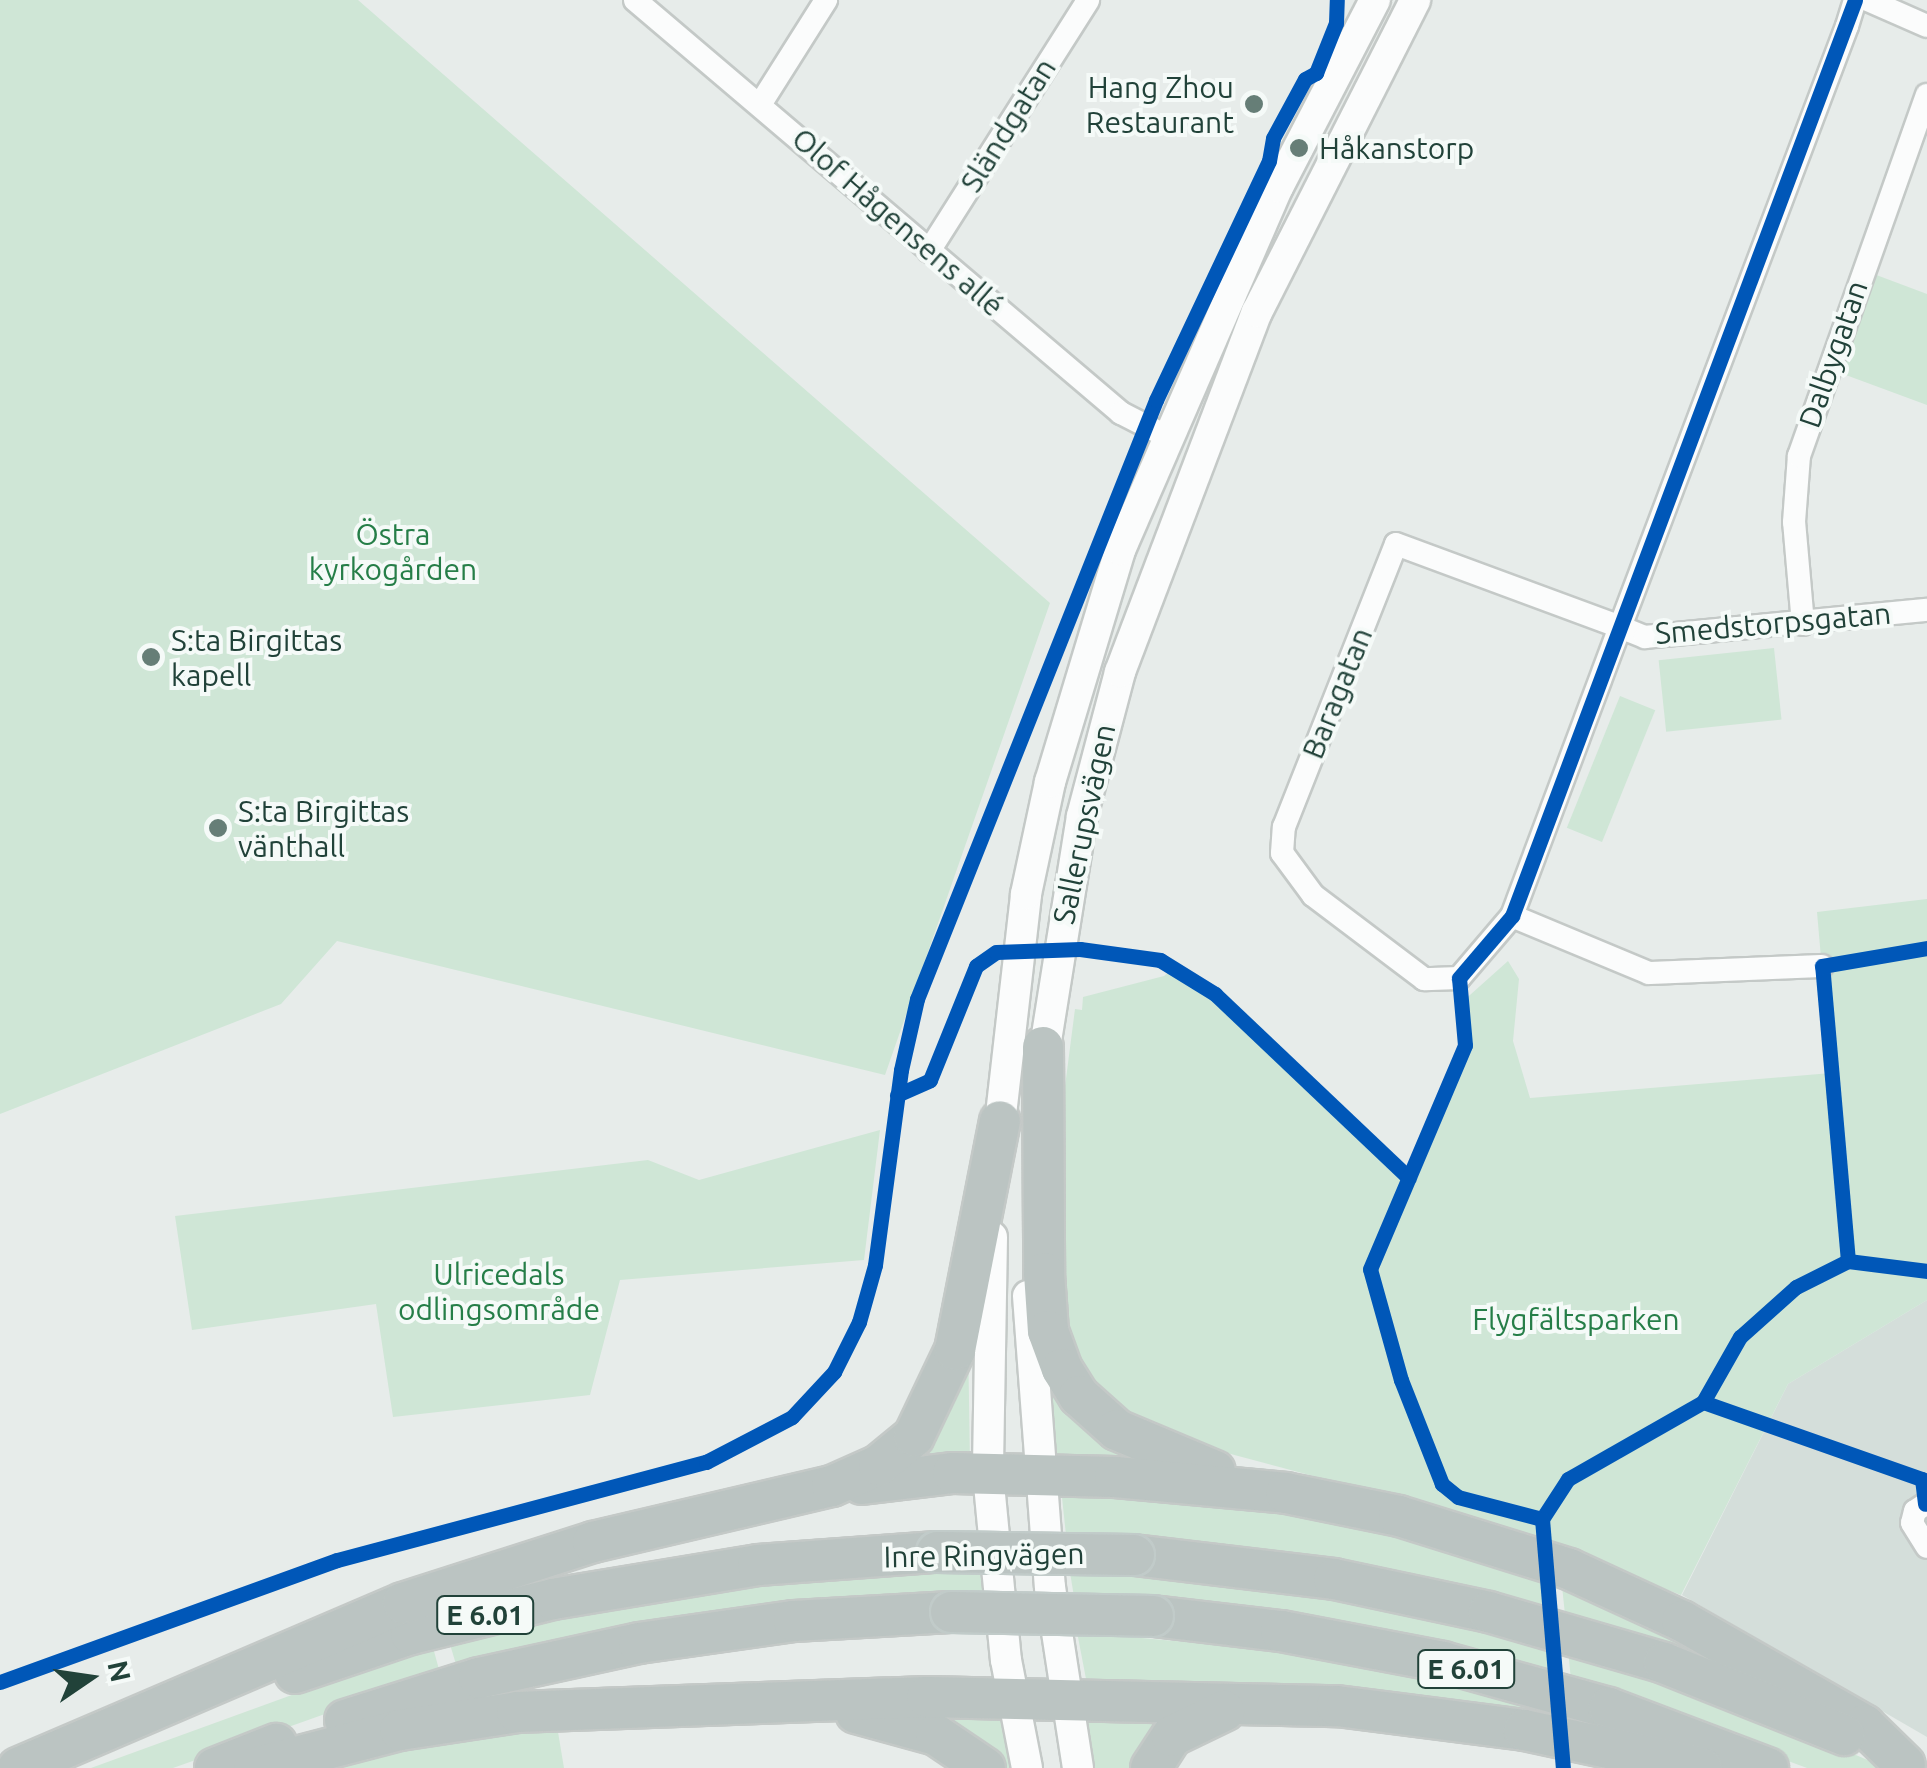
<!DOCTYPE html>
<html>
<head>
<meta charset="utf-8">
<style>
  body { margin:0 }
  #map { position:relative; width:1927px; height:1768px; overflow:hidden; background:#e7ecea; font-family:Ubuntu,sans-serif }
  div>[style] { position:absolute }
  .built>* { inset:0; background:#d4deda }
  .green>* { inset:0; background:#cfe6d6; transform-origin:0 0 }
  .roads { filter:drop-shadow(2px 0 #c4c9c7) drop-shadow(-2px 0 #c4c9c7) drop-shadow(0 2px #c4c9c7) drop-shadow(0 -2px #c4c9c7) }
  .street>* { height:22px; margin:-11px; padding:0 11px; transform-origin:11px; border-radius:11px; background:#fbfcfc }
  .secondary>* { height:30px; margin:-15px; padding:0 15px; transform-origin:15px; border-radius:15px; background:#fbfcfc }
  .highway>* { height:40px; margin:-20px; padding:0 20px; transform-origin:20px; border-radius:20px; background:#bbc4c2 }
  .bridges { filter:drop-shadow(2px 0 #c1cbc9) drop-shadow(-2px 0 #c1cbc9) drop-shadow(0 2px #c1cbc9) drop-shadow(0 -2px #c1cbc9) }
  .highway-bridge>* { height:40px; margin:-20px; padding:0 20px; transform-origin:20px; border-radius:20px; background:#bbc4c2 }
  .cycleway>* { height:15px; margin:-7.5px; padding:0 7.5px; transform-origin:7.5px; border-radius:7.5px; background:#0057b8 }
  .dots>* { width:28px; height:28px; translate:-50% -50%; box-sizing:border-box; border:5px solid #f5faf8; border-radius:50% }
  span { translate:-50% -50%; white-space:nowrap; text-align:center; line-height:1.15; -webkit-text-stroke:8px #f5faf8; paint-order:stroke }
  .shield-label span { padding:2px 8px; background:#f5faf8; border:2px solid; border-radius:8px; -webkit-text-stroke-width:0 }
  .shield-label { font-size:28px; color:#214239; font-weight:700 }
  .poi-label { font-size:30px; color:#214239 }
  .right { translate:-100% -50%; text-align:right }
  .left { translate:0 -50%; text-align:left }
  .street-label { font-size:30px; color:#214239 }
  .park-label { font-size:30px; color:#267e48 }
  .north { position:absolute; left:40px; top:1628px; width:100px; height:100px; -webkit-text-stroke:8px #f5faf8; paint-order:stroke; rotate:77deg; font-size:28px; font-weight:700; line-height:40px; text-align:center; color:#214239 }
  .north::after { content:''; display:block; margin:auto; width:35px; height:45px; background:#214239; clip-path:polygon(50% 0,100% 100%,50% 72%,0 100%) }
</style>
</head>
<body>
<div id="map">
  <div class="built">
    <div style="clip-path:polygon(1927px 1300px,1927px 1737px,1682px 1595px,1788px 1384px)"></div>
  </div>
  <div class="green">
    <div style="clip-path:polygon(0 0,358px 0,1050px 603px,885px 1075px,337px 941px,281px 1004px,0 1114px)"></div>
    <div style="clip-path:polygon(1871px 273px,1927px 294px,1927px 405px,1835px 371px)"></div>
    <div style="left:1774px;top:648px;width:72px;height:116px;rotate:84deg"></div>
    <div style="left:1620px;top:696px;width:38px;height:142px;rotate:22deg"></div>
    <div style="clip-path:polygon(1927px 899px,1927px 1300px,1788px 1384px,1681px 1595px,1497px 1525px,1227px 1453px,1122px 1415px,1096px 1393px,1064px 1336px,1060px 1125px,1075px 1009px,1082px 1010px,1083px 997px,1164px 976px,1176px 966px,1215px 994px,1409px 1178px,1465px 1045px,1461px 1003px,1508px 961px,1519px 979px,1513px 1041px,1530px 1098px,1831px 1073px,1817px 912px)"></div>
    <div style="clip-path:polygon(880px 1130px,864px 1260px,620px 1280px,590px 1395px,393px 1417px,376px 1304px,192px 1330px,175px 1216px,648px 1160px,699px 1180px)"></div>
    <div style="clip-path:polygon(968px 1337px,970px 1465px,902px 1459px)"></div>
    <div style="clip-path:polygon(1044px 1372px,1182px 1473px,1053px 1467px)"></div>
    <div style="clip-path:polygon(1061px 1488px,1311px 1509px,1546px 1581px,1546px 1610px,1066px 1535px)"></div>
    <div style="clip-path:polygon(1069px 1566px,1286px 1586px,1547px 1643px,1550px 1677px,1074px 1597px)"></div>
    <div style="clip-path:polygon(981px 1568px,985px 1598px,458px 1671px,449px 1641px,715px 1586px)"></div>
    <div style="clip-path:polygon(1561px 1576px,1801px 1694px,1565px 1615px)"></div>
    <div style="clip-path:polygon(1077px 1632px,1305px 1653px,1466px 1686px,1660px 1743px,1087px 1684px)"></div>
    <div style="clip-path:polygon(432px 1644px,440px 1673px,173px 1768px,91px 1768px)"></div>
    <div style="clip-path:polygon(1568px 1648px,1782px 1723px,1886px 1768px,1807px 1768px,1571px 1681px)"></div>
    <div style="clip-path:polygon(999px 1711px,1014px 1768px,997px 1768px,899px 1712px)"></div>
    <div style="clip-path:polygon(1085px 1715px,1179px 1718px,1142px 1768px,1095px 1768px)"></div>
    <div style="clip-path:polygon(558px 1732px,564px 1768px,321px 1768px,419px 1739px)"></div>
  </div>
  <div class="roads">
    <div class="street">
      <div style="left:635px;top:0;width:638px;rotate:40.36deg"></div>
      <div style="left:1121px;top:413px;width:51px;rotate:27.1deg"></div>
      <div style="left:1855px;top:0;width:27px;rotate:107deg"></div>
      <div style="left:1847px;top:26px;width:642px;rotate:110.69deg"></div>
      <div style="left:1620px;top:627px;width:309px;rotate:110.5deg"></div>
      <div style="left:1512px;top:916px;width:82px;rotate:130.5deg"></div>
      <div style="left:1459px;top:978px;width:35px;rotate:178deg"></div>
      <div style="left:1424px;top:979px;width:139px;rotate:-142.9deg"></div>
      <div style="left:1313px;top:895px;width:52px;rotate:-126.4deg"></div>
      <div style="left:1282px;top:853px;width:26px;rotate:-86deg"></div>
      <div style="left:1284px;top:827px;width:304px;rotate:-68.4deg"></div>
      <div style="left:1396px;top:544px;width:239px;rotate:20.3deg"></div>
      <div style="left:1620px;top:627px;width:27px;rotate:22deg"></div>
      <div style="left:1645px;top:637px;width:283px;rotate:-5.5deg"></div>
      <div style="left:1868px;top:0;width:64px;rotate:23.8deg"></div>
      <div style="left:761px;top:103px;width:122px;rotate:-57.7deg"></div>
      <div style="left:929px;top:251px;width:297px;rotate:-57.6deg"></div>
      <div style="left:1803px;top:624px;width:102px;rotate:-95deg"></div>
      <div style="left:1794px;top:522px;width:66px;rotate:-85.7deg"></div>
      <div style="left:1799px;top:456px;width:383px;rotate:-70.5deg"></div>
      <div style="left:1512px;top:916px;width:148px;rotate:22.6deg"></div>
      <div style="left:1649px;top:973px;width:173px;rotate:-2.3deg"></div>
      <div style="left:1927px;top:1503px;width:14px;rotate:146deg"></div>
      <div style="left:1915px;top:1511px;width:12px;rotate:104deg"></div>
      <div style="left:1912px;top:1523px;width:28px;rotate:58deg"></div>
    </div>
    <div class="secondary">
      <div style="left:1042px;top:1066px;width:253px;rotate:-80.9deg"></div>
      <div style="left:1082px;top:816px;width:149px;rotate:-75.2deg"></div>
      <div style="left:1120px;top:672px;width:385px;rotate:-69.2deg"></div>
      <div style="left:1257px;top:312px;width:350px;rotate:-63.1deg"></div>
      <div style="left:998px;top:1141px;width:249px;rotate:-83.5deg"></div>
      <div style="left:1026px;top:894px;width:115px;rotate:-77.9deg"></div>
      <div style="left:1050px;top:782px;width:242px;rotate:-73.2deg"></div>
      <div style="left:1120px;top:550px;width:396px;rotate:-66.5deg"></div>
      <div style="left:1278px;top:187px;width:211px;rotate:-62.6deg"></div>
      <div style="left:992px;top:1237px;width:237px;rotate:91deg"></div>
      <div style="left:988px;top:1474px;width:187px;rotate:84.5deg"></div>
      <div style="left:1006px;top:1660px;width:110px;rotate:79deg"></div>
      <div style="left:1028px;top:1296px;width:292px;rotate:85.7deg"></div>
      <div style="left:1050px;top:1587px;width:183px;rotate:81.2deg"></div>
    </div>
    <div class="highway">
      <div style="left:1043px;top:1047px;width:226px;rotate:89.7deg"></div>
      <div style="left:1044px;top:1273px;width:58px;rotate:86.1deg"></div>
      <div style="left:1048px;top:1331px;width:40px;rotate:69.8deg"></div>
      <div style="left:1062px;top:1369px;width:32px;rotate:58deg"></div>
      <div style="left:1079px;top:1396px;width:51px;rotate:41.8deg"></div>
      <div style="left:1117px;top:1430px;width:106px;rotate:22.7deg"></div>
      <div style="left:862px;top:1484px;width:92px;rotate:-6.9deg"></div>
      <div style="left:953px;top:1473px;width:162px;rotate:1.4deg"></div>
      <div style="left:1115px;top:1477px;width:172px;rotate:5.3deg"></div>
      <div style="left:1286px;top:1493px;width:115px;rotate:11.5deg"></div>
      <div style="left:1399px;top:1516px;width:178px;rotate:17.3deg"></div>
      <div style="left:1569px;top:1569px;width:124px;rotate:24.7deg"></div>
      <div style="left:1682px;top:1621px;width:210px;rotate:29.7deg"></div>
      <div style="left:1864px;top:1725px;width:57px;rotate:44.3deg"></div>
      <div style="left:1134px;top:1555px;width:201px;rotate:6.8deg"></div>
      <div style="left:1334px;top:1579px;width:158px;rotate:12deg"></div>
      <div style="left:1489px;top:1612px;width:182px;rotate:16.2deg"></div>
      <div style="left:1664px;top:1663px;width:194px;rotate:21.8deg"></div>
      <div style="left:1153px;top:1616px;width:129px;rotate:6.7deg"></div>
      <div style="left:1281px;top:1631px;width:165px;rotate:10.8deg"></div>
      <div style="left:1443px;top:1662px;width:172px;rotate:15.5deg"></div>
      <div style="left:1609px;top:1708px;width:170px;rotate:20.7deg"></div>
      <div style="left:295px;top:1673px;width:122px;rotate:-18.6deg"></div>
      <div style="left:411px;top:1634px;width:146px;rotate:-13.8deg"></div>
      <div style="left:553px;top:1599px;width:208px;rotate:-9.4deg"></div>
      <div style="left:758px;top:1565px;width:179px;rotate:-4.2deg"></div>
      <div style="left:856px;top:1713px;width:83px;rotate:15.4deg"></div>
      <div style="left:936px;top:1735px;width:59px;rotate:34deg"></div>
      <div style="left:345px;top:1720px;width:140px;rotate:-17.4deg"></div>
      <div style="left:479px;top:1678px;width:164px;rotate:-12.3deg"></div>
      <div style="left:639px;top:1643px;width:157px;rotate:-8.1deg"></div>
      <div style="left:794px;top:1621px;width:157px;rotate:-3.3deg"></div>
      <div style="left:18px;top:1768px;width:419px;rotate:-23.2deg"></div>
      <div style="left:403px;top:1603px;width:200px;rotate:-17.8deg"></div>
      <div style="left:593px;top:1542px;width:245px;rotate:-13.2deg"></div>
      <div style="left:832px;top:1486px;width:51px;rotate:-24.1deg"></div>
      <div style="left:879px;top:1465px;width:45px;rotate:-39.6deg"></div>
      <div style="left:914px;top:1436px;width:95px;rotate:-64.5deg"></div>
      <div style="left:955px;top:1350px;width:233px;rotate:-78.9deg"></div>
      <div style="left:215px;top:1768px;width:66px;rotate:-21.5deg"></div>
      <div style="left:254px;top:1768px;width:151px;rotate:-14.6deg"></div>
      <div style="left:400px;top:1730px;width:118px;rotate:-8.7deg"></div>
      <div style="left:517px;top:1712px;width:410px;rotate:-2.1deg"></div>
      <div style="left:927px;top:1697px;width:410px;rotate:1.3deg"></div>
      <div style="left:1337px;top:1706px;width:189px;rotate:7.3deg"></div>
      <div style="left:1524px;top:1730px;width:182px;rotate:12.1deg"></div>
      <div style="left:1151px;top:1768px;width:38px;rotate:-57deg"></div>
      <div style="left:1172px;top:1736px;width:58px;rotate:-25.7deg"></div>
    </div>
  </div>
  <div class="bridges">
    <div class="highway-bridge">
      <div style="left:937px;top:1552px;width:197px;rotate:0.9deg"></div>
      <div style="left:951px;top:1612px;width:202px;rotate:1.1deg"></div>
    </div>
  </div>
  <div class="cycleway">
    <div style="left:897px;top:1095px;width:36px;rotate:-24deg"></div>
    <div style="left:930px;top:1080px;width:123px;rotate:-68deg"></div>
    <div style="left:976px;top:966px;width:24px;rotate:-35deg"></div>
    <div style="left:996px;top:952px;width:84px;rotate:-2deg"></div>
    <div style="left:1080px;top:949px;width:81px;rotate:7.8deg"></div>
    <div style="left:1160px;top:960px;width:65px;rotate:31.7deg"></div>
    <div style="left:1215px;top:994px;width:267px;rotate:43.5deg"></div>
    <div style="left:1848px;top:1261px;width:296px;rotate:-95deg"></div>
    <div style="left:1822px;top:966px;width:107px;rotate:-9.7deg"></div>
    <div style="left:1703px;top:1402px;width:232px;rotate:19.4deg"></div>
    <div style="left:1922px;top:1479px;width:25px;rotate:83deg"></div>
    <div style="left:1542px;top:1519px;width:87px;rotate:-165.3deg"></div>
    <div style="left:1458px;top:1497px;width:21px;rotate:-141deg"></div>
    <div style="left:1442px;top:1484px;width:112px;rotate:-111.5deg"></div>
    <div style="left:1401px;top:1380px;width:115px;rotate:-105.6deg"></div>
    <div style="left:1370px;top:1269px;width:243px;rotate:-67deg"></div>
    <div style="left:1465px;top:1045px;width:67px;rotate:-95.1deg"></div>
    <div style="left:1459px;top:978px;width:82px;rotate:-49.5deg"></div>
    <div style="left:1512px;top:916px;width:978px;rotate:-69.47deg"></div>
    <div style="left:1542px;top:1519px;width:48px;rotate:-57deg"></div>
    <div style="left:1568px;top:1479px;width:155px;rotate:-29.7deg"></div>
    <div style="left:1703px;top:1402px;width:75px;rotate:-60.4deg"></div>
    <div style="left:1740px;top:1337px;width:75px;rotate:-41.8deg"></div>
    <div style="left:1796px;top:1287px;width:58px;rotate:-26.6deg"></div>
    <div style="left:1848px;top:1261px;width:80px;rotate:7.2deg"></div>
    <div style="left:1542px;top:1519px;width:250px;rotate:85.2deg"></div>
    <div style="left:0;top:1682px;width:358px;rotate:-19.9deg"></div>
    <div style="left:337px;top:1560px;width:382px;rotate:-14.9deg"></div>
    <div style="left:706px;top:1462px;width:97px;rotate:-27.6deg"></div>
    <div style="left:792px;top:1417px;width:62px;rotate:-47deg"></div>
    <div style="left:834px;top:1372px;width:56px;rotate:-63.4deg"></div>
    <div style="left:859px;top:1322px;width:59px;rotate:-74.3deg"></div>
    <div style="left:875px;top:1265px;width:197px;rotate:-82.4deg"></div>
    <div style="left:901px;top:1070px;width:73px;rotate:-77.3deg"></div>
    <div style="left:917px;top:999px;width:645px;rotate:-68.25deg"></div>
    <div style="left:1156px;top:400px;width:264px;rotate:-64.7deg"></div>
    <div style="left:1269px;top:161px;width:23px;rotate:-80deg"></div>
    <div style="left:1273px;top:138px;width:67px;rotate:-61.5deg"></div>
    <div style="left:1305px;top:79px;width:13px;rotate:-29deg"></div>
    <div style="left:1316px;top:73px;width:54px;rotate:-68.2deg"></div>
    <div style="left:1336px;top:23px;width:23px;rotate:-88deg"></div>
  </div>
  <div class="dots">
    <div style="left:1254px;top:104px;background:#667e77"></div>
    <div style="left:1299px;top:148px;background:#667e77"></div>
    <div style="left:151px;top:657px;background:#667e77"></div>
    <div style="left:218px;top:828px;background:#667e77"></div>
  </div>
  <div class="shield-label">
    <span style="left:485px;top:1615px">E 6.01</span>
    <span style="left:1466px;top:1669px">E 6.01</span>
  </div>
  <div class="poi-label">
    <span class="right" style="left:1234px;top:104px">Hang Zhou<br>Restaurant</span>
    <span class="left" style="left:1319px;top:148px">Håkanstorp</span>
    <span class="left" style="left:171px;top:657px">S:ta Birgittas<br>kapell</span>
    <span class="left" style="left:238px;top:828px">S:ta Birgittas<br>vänthall</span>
  </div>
  <div class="street-label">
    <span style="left:1008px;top:125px;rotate:-58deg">Sländgatan</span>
    <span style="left:898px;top:222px;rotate:41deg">Olof Hågensens allé</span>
    <span style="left:1833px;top:354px;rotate:-71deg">Dalbygatan</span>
    <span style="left:1773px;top:623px;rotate:-5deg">Smedstorpsgatan</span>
    <span style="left:1337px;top:693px;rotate:-68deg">Baragatan</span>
    <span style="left:1084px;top:824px;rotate:-78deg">Sallerupsvägen</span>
    <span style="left:984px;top:1555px;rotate:-1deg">Inre Ringvägen</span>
  </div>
  <div class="park-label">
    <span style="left:393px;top:551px">Östra<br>kyrkogården</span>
    <span style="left:499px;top:1291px">Ulricedals<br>odlingsområde</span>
    <span style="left:1576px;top:1319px">Flygfältsparken</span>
  </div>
  <div class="north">N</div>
</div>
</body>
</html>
